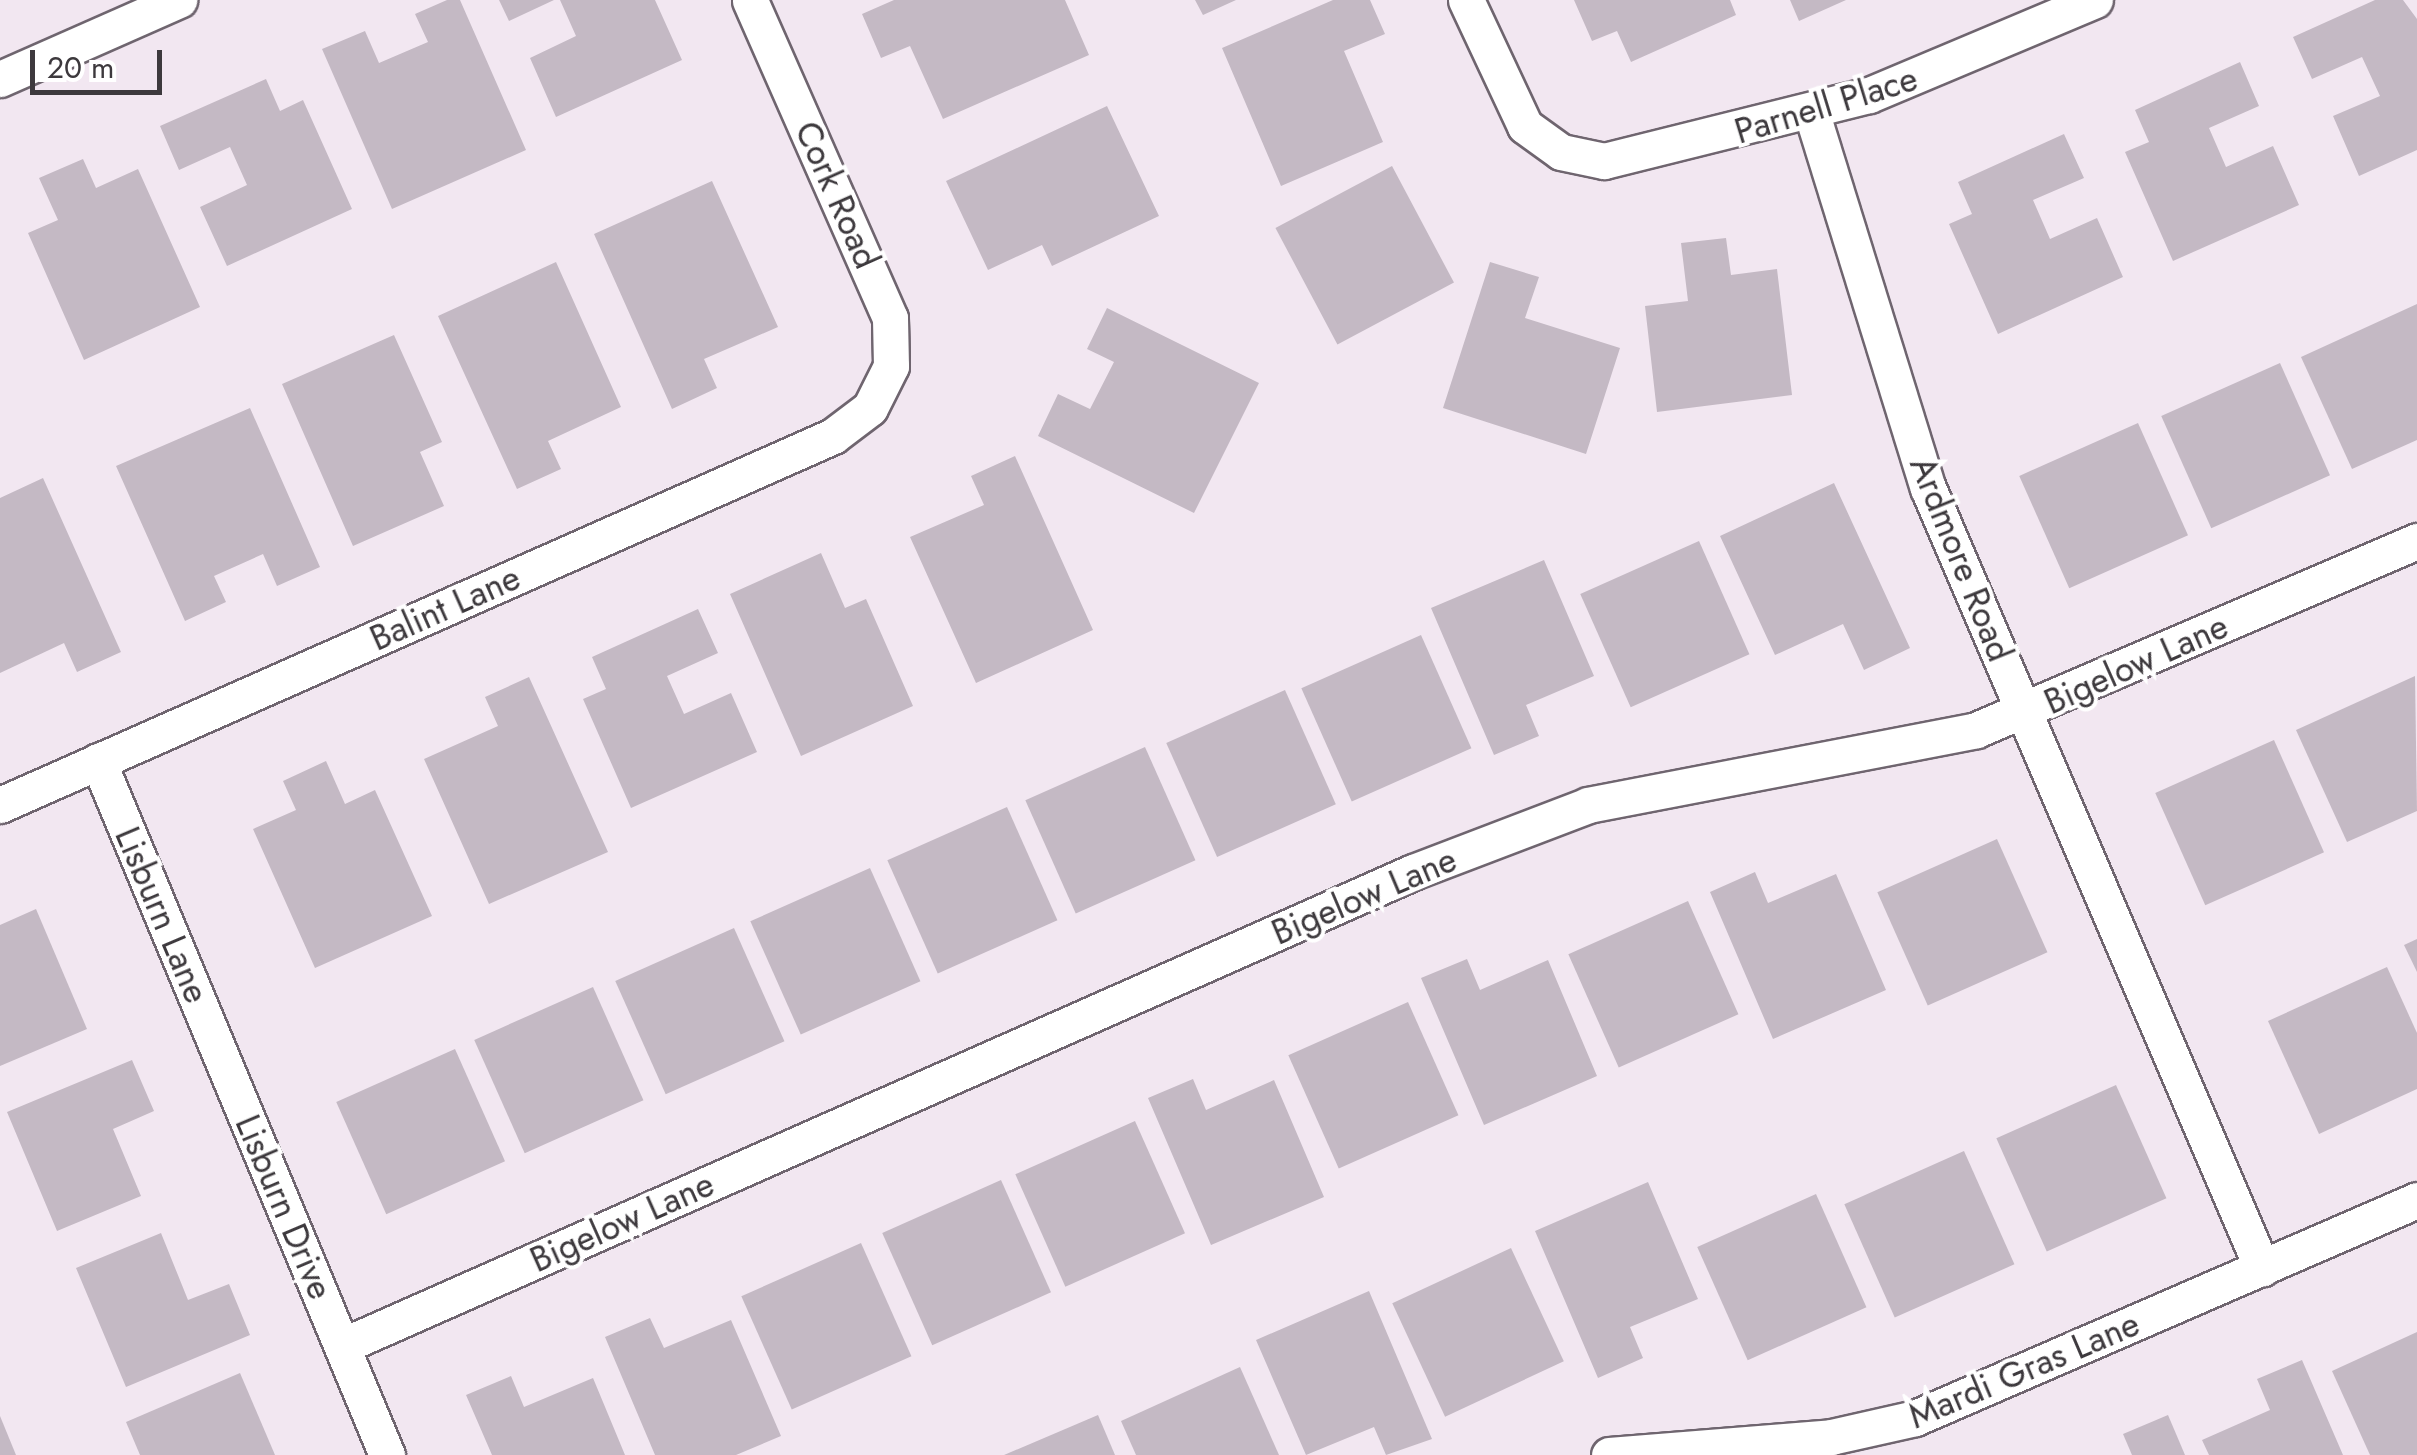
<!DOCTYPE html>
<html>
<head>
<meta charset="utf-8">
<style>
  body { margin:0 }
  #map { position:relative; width:2417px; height:1455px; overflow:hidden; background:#f2e7f1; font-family:Jost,sans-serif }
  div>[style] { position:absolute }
  .building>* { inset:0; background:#c4b9c4; transform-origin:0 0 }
  .roads { filter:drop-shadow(2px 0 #6f656f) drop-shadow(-2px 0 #6f656f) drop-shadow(0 2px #6f656f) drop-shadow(0 -2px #6f656f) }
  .minor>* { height:35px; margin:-17.5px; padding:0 17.5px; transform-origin:17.5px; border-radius:17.5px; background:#fff }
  span { translate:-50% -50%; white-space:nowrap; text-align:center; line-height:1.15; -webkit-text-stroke:8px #fff; paint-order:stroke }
  .street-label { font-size:35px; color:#3d393d }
  .scale { position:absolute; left:30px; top:50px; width:132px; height:45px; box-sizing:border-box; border:5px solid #3d393d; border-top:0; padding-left:12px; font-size:30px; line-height:35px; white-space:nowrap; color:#3d393d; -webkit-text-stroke:8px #fff; paint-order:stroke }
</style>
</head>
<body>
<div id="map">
  <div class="building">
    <div style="clip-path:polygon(447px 0,460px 0,526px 150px,392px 209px,322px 49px,365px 31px,379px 63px,428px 42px,415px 14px)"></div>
    <div style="clip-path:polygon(499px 0,554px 0,509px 21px)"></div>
    <div style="clip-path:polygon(560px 0,655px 0,682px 60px,556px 117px,530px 58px,576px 36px)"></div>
    <div style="clip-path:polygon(894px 0,1065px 0,1089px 55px,943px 119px,910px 46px,881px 58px,862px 14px)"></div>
    <div style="clip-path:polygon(1195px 0,1236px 0,1203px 15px)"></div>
    <div style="clip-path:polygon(1333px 0,1370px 0,1385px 34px,1344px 51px,1383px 142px,1281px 186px,1222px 48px)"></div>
    <div style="clip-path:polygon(1574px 0,1730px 0,1736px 15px,1631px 62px,1617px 31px,1592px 41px)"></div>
    <div style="clip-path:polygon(1790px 0,1846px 0,1799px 21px)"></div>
    <div style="clip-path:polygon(2375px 0,2403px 0,2417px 19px,2417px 150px,2359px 176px,2333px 116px,2380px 96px,2362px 57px,2312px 79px,2293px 37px)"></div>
    <div style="clip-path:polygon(2240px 62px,2259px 106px,2209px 128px,2226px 167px,2273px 146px,2299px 205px,2173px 261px,2125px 152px,2149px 142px,2135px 110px)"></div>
    <div style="clip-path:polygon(266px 79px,280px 111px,303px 100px,352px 209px,227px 266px,200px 207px,247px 185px,230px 147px,179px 170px,160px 126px)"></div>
    <div style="clip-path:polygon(1107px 106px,1159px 216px,1052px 266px,1042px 245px,988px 270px,946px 181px)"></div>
    <div style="clip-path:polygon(2064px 134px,2084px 178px,2033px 200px,2050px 239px,2097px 218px,2123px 277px,1998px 334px,1949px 224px,1972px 214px,1958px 182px)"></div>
    <div style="clip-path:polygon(83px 159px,96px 188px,138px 169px,200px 307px,84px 360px,28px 233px,58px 220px,39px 178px)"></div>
    <div style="left:1392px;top:166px;width:132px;height:132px;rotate:62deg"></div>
    <div style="clip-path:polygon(712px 181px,778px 327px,704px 359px,717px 388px,672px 409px,594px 234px)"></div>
    <div style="clip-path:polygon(1726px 238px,1731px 275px,1777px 269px,1792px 395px,1657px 412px,1645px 306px,1688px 301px,1681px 243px)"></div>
    <div style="clip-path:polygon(556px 262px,621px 407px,548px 441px,561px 469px,517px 489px,438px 316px)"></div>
    <div style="clip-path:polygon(1490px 262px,1539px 277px,1525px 318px,1620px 348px,1586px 454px,1443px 408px)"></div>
    <div style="clip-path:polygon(2417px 304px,2417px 440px,2352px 469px,2301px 357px)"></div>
    <div style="clip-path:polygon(1107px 308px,1259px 383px,1194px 513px,1038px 436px,1058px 394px,1090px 409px,1114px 362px,1087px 349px)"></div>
    <div style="clip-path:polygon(394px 335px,442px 442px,420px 452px,444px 506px,353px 546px,282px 384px)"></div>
    <div style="left:2280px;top:363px;width:123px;height:130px;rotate:66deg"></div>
    <div style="clip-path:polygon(250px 408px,320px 567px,277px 586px,263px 554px,214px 576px,226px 602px,185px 621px,116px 466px)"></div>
    <div style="left:2138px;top:423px;width:123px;height:130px;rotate:66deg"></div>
    <div style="clip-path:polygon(1015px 456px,1093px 630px,976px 683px,910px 537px,984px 505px,971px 476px)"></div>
    <div style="clip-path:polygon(43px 478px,121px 652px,77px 672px,64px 643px,0 673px,0 498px)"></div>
    <div style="clip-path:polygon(1834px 483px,1910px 648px,1864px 670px,1843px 624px,1775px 655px,1720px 536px)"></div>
    <div style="left:1699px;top:541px;width:124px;height:130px;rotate:66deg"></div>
    <div style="clip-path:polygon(821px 553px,845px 608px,866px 599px,913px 706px,801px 756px,730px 594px)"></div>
    <div style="clip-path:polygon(1544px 560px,1594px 676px,1526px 705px,1539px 736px,1494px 755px,1431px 608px)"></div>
    <div style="clip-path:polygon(698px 609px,718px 653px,667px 676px,684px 714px,731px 693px,757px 752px,631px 808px,583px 699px,606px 689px,592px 657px)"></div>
    <div style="left:1421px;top:635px;width:124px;height:131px;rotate:66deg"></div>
    <div style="clip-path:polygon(2415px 676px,2417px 811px,2347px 842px,2296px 730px)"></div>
    <div style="clip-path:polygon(529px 677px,608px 852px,489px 904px,424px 759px,498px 726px,485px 697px)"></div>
    <div style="left:1285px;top:690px;width:125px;height:130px;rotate:66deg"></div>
    <div style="left:2274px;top:740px;width:123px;height:130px;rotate:66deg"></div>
    <div style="left:1145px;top:747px;width:124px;height:131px;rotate:66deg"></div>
    <div style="clip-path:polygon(326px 761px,345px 804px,375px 790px,432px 916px,315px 968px,253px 829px,296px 810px,283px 781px)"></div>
    <div style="left:1007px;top:807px;width:124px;height:131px;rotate:66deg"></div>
    <div style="left:1997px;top:839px;width:124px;height:131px;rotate:66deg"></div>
    <div style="left:870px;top:868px;width:124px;height:131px;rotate:66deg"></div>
    <div style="clip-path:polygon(1755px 872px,1768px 903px,1836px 874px,1886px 990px,1773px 1039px,1710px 892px)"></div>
    <div style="left:1688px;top:901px;width:124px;height:131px;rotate:66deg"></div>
    <div style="clip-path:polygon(36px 909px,87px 1029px,0 1066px,0 925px)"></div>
    <div style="left:734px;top:928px;width:124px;height:130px;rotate:66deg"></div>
    <div style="clip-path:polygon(2417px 939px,2417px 972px,2404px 945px)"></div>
    <div style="clip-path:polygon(1467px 959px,1480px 990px,1548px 960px,1597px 1076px,1484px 1125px,1421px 978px)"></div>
    <div style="clip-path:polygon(2387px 967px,2417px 1033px,2417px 1089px,2319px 1134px,2268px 1021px)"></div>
    <div style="left:593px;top:987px;width:124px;height:130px;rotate:66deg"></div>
    <div style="left:1408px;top:1002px;width:124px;height:131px;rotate:66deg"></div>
    <div style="left:455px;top:1049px;width:123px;height:130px;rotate:66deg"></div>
    <div style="clip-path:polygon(132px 1060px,154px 1111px,113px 1129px,141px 1196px,57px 1231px,7px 1112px)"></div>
    <div style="clip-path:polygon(1193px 1079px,1206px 1110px,1274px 1080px,1324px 1197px,1211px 1245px,1148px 1098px)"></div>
    <div style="left:2116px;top:1085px;width:124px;height:131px;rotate:66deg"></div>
    <div style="left:1135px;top:1121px;width:123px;height:131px;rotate:66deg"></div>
    <div style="left:1964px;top:1151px;width:124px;height:131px;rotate:66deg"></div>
    <div style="left:1001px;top:1180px;width:123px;height:130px;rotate:66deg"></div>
    <div style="clip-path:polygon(1648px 1182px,1698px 1299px,1630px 1327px,1643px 1358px,1598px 1378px,1535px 1231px)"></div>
    <div style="left:1816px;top:1194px;width:124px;height:130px;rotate:66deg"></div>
    <div style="clip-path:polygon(161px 1233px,188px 1300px,229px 1284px,250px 1335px,126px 1387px,76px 1268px)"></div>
    <div style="left:861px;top:1243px;width:124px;height:131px;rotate:66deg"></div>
    <div style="left:1511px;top:1248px;width:125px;height:131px;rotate:65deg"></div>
    <div style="clip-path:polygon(1369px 1291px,1432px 1439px,1386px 1455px,1374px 1427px,1306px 1455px,1256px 1340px)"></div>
    <div style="clip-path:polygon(650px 1318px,664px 1348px,731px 1320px,781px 1436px,736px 1455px,655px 1455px,605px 1337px)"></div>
    <div style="clip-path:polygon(2417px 1332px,2417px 1455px,2370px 1455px,2332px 1371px)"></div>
    <div style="clip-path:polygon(2302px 1360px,2343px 1455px,2209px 1455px,2202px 1440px,2270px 1410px,2257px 1379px)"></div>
    <div style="clip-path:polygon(1240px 1367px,1279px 1455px,1136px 1455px,1121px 1421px)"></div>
    <div style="clip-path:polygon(240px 1373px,275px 1455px,140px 1455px,126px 1422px)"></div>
    <div style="clip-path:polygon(511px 1376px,524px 1407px,593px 1378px,625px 1455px,492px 1455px,466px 1395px)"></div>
    <div style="clip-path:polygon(1098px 1415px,1115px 1455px,1004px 1455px)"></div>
    <div style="clip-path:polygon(2168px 1415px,2185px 1455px,2132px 1455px,2123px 1434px)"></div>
    <div style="clip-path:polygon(0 1416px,16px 1455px,0 1455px)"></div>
  </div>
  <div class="roads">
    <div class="minor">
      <div style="left:1466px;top:0;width:139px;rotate:64.9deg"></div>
      <div style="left:1525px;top:126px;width:44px;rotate:35.8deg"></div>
      <div style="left:1561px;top:152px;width:44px;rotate:11.8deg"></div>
      <div style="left:1604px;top:161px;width:273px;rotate:-14deg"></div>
      <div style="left:1869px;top:95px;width:245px;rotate:-22.8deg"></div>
      <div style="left:0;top:79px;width:196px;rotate:-23.8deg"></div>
      <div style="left:1812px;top:114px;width:392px;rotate:72.8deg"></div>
      <div style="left:1928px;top:488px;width:849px;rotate:66.82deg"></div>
      <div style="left:98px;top:761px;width:752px;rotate:67.39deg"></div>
      <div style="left:0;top:805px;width:911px;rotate:-23.89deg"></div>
      <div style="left:833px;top:436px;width:46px;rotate:-37.1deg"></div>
      <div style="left:870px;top:408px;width:47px;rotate:-63.4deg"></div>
      <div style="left:891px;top:366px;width:48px;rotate:-91.2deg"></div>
      <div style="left:890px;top:318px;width:347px;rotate:-113.8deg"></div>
      <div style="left:342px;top:1346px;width:1171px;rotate:-23.87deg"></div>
      <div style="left:1413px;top:872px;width:187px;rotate:-20.9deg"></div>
      <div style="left:1588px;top:805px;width:395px;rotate:-10.9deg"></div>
      <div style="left:1976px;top:730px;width:480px;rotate:-23.2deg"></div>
      <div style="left:1609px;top:1455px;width:223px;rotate:-4.6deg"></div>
      <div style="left:1831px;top:1437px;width:86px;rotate:-12.7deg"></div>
      <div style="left:1915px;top:1418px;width:547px;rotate:-23.47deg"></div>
    </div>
  </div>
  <div class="street-label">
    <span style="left:1826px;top:105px;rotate:-17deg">Parnell Place</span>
    <span style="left:837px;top:195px;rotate:66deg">Cork Road</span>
    <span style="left:1961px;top:559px;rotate:68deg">Ardmore Road</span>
    <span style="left:445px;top:608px;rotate:-24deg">Balint Lane</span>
    <span style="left:2136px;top:664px;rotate:-24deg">Bigelow Lane</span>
    <span style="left:1364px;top:896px;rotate:-23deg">Bigelow Lane</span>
    <span style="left:162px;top:915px;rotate:67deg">Lisburn Lane</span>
    <span style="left:284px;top:1207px;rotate:67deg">Lisburn Drive</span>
    <span style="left:622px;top:1222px;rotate:-24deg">Bigelow Lane</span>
    <span style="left:2024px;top:1370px;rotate:-23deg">Mardi Gras Lane</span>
  </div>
  <div class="scale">20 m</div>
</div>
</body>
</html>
